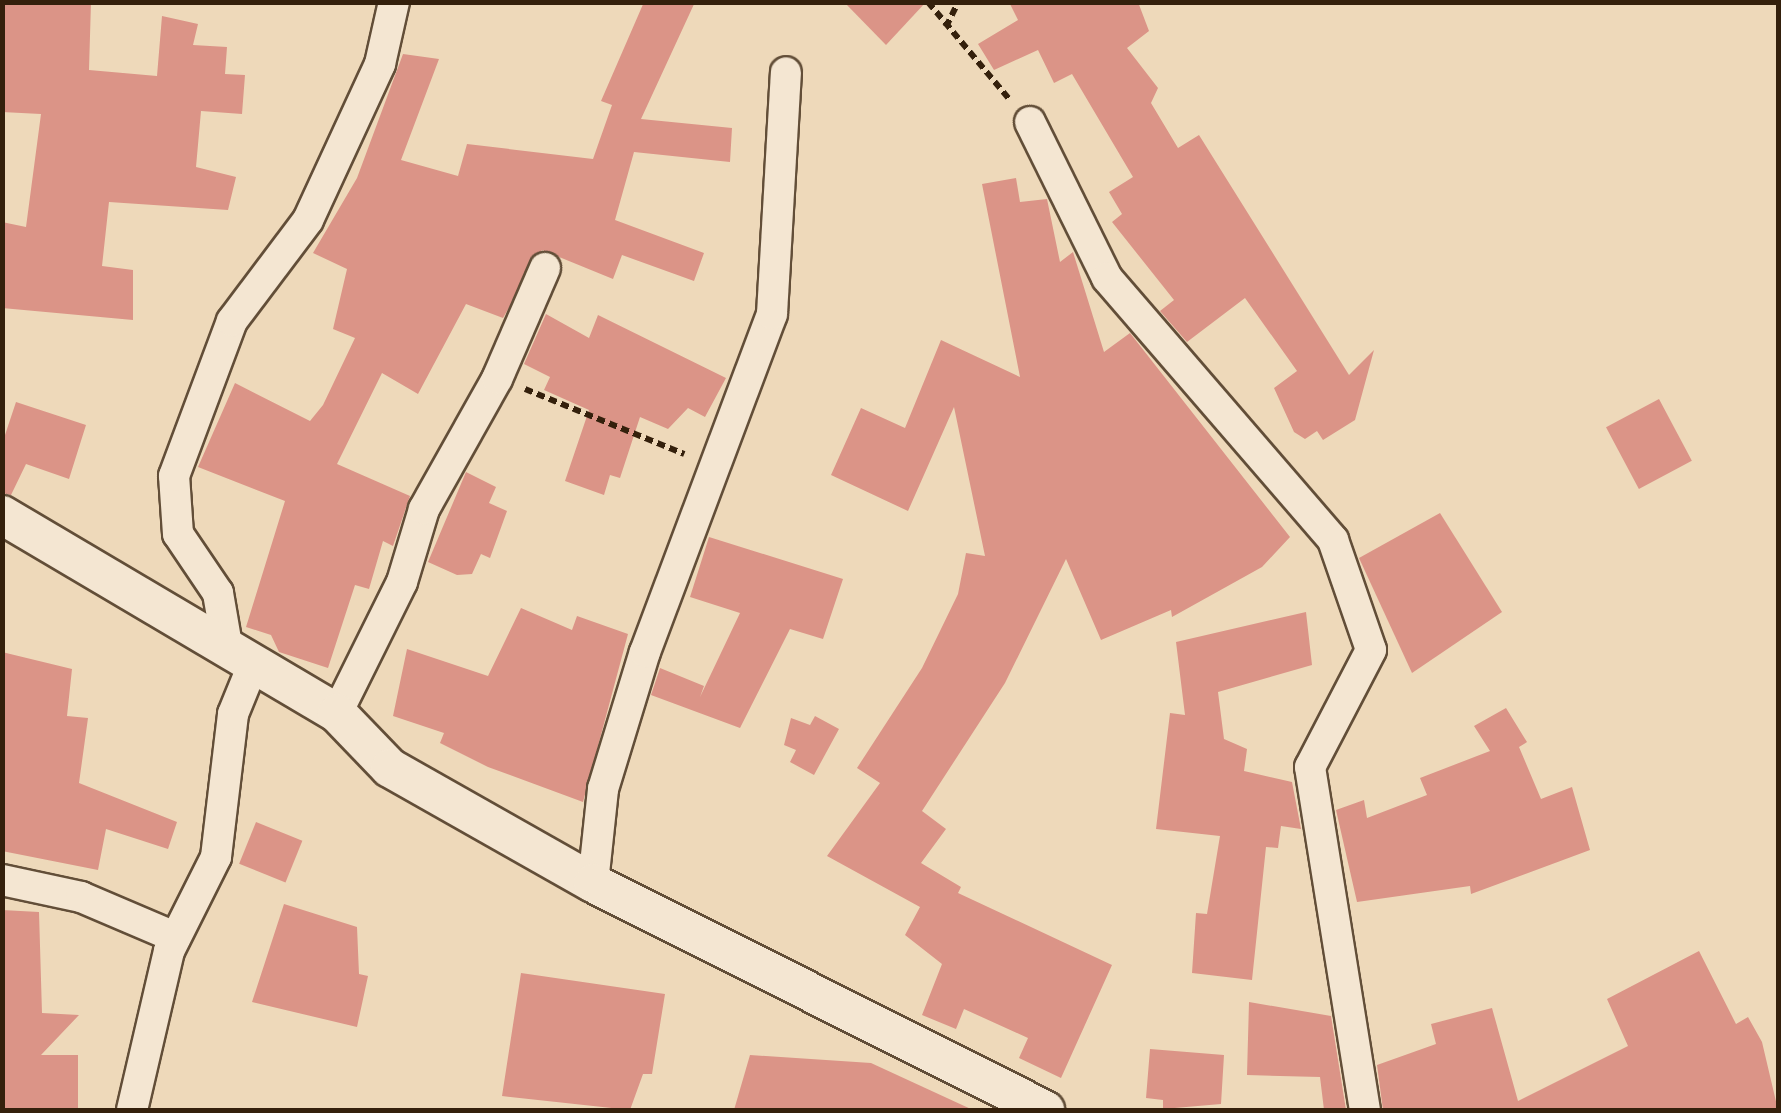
<!DOCTYPE html>
<html>
<head>
<meta charset="utf-8">
<style>
  body { margin:0 }
  #map { position:relative; width:1781px; height:1113px; overflow:hidden; background:#eed9ba; font-family:"IM FELL Double Pica",serif }
  div>[style] { position:absolute }
  .building>* { inset:0; background:#db9487; transform-origin:0 0 }
  .path>* { height:6px; margin-top:-3px; transform-origin:0; background:repeating-linear-gradient(90deg,#34200c 0 8px,transparent 0 13px) }
  .roads { filter:drop-shadow(2px 0 #624e38) drop-shadow(-2px 0 #624e38) drop-shadow(0 2px #624e38) drop-shadow(0 -2px #624e38) }
  .minor>* { height:30px; margin:-15px; padding:0 15px; transform-origin:15px; border-radius:15px; background:#f4e6d2 }
  .tertiary>* { height:38px; margin:-19px; padding:0 19px; transform-origin:19px; border-radius:19px; background:#f4e6d2 }
  span { translate:-50% -50%; white-space:nowrap; text-align:center; line-height:1.15; -webkit-text-stroke:8px #f4e6d2; paint-order:stroke }
  .frame { position:absolute; inset:0; border:5px solid #34200c; pointer-events:none }
</style>
</head>
<body>
<div id="map">
  <div class="building">
    <div style="clip-path:polygon(2px 2px,91px 2px,89px 70px,157px 76px,162px 16px,198px 24px,193px 45px,227px 47px,225px 74px,245px 75px,242px 114px,201px 111px,196px 167px,236px 177px,228px 210px,109px 202px,102px 266px,133px 270px,133px 320px,2px 308px,2px 222px,26px 227px,41px 114px,2px 112px)"></div>
    <div style="clip-path:polygon(644px 2px,695px 2px,641px 119px,732px 128px,730px 162px,634px 152px,615px 220px,704px 253px,694px 281px,622px 255px,613px 279px,542px 250px,503px 318px,466px 304px,418px 394px,382px 373px,337px 464px,410px 496px,393px 546px,383px 541px,369px 589px,355px 585px,328px 668px,279px 652px,271px 635px,246px 627px,285px 501px,198px 467px,235px 383px,310px 421px,323px 405px,355px 338px,333px 329px,347px 269px,313px 253px,357px 178px,403px 54px,439px 59px,401px 160px,458px 176px,467px 144px,593px 159px,612px 105px,601px 101px)"></div>
    <div style="clip-path:polygon(844px 2px,926px 2px,886px 45px)"></div>
    <div style="clip-path:polygon(1009px 2px,1138px 2px,1149px 31px,1127px 48px,1158px 88px,1151px 103px,1178px 148px,1199px 135px,1349px 375px,1374px 350px,1355px 420px,1323px 440px,1317px 431px,1305px 439px,1294px 432px,1274px 388px,1297px 371px,1245px 298px,1187px 342px,1160px 311px,1174px 300px,1112px 222px,1122px 214px,1109px 192px,1133px 177px,1072px 74px,1054px 83px,1038px 50px,994px 70px,978px 44px,1018px 20px)"></div>
    <div style="clip-path:polygon(1016px 178px,1020px 202px,1047px 199px,1060px 262px,1073px 252px,1104px 352px,1130px 333px,1290px 537px,1262px 567px,1172px 617px,1171px 610px,1101px 640px,1066px 559px,1005px 683px,922px 811px,946px 829px,921px 863px,961px 887px,958px 893px,1112px 965px,1061px 1078px,1019px 1058px,1028px 1038px,964px 1009px,956px 1029px,922px 1015px,942px 964px,905px 935px,920px 907px,827px 856px,880px 783px,857px 768px,922px 668px,958px 594px,966px 553px,985px 556px,954px 407px,908px 511px,831px 475px,861px 408px,905px 428px,941px 340px,1020px 377px,982px 184px)"></div>
    <div style="clip-path:polygon(546px 314px,589px 338px,598px 315px,726px 378px,705px 417px,688px 408px,668px 429px,640px 417px,620px 478px,610px 475px,604px 495px,565px 481px,589px 410px,544px 390px,550px 377px,524px 364px)"></div>
    <div style="left:1659px;top:399px;width:70px;height:60px;rotate:62deg"></div>
    <div style="clip-path:polygon(16px 402px,86px 425px,69px 479px,26px 464px,11px 495px,2px 493px,2px 444px)"></div>
    <div style="clip-path:polygon(466px 472px,496px 487px,489px 503px,507px 511px,490px 558px,481px 554px,472px 574px,457px 575px,428px 562px)"></div>
    <div style="clip-path:polygon(1440px 513px,1502px 612px,1412px 673px,1359px 558px)"></div>
    <div style="clip-path:polygon(709px 537px,843px 579px,823px 639px,790px 629px,740px 728px,651px 695px,660px 668px,704px 686px,700px 697px,740px 613px,690px 597px)"></div>
    <div style="clip-path:polygon(521px 608px,572px 630px,577px 616px,628px 634px,583px 802px,488px 767px,440px 743px,444px 733px,393px 716px,407px 649px,488px 676px)"></div>
    <div style="clip-path:polygon(1306px 612px,1312px 665px,1218px 692px,1224px 739px,1247px 749px,1244px 771px,1292px 782px,1301px 829px,1281px 826px,1278px 848px,1266px 847px,1252px 980px,1192px 973px,1196px 913px,1207px 914px,1220px 836px,1156px 829px,1170px 713px,1185px 715px,1176px 642px)"></div>
    <div style="clip-path:polygon(2px 652px,72px 669px,67px 716px,88px 718px,79px 783px,177px 822px,168px 849px,106px 829px,98px 870px,2px 851px)"></div>
    <div style="clip-path:polygon(1506px 708px,1527px 742px,1519px 747px,1541px 799px,1572px 787px,1590px 850px,1471px 894px,1470px 886px,1357px 902px,1336px 810px,1364px 800px,1367px 818px,1427px 795px,1420px 778px,1490px 751px,1474px 726px)"></div>
    <div style="clip-path:polygon(815px 716px,839px 729px,814px 775px,790px 762px,796px 750px,784px 745px,791px 718px,810px 725px)"></div>
    <div style="left:256px;top:822px;width:50px;height:45px;rotate:22deg"></div>
    <div style="clip-path:polygon(284px 904px,357px 927px,359px 974px,368px 976px,357px 1027px,252px 1002px)"></div>
    <div style="clip-path:polygon(2px 910px,39px 912px,42px 1013px,79px 1015px,41px 1055px,78px 1055px,78px 1109px,2px 1108px)"></div>
    <div style="clip-path:polygon(1699px 951px,1736px 1024px,1748px 1017px,1762px 1042px,1778px 1110px,1383px 1110px,1377px 1065px,1436px 1044px,1431px 1024px,1492px 1008px,1518px 1101px,1628px 1046px,1607px 999px)"></div>
    <div style="clip-path:polygon(521px 973px,665px 994px,652px 1074px,643px 1074px,630px 1110px,502px 1096px)"></div>
    <div style="clip-path:polygon(1249px 1002px,1331px 1016px,1346px 1110px,1324px 1110px,1320px 1077px,1247px 1075px)"></div>
    <div style="clip-path:polygon(1150px 1049px,1224px 1055px,1221px 1104px,1163px 1109px,1163px 1100px,1146px 1098px)"></div>
    <div style="clip-path:polygon(750px 1055px,871px 1063px,973px 1110px,734px 1110px)"></div>
  </div>
  <div class="path">
    <div style="left:928px;top:2px;width:126px;rotate:50.1deg"></div>
    <div style="left:946px;top:27px;width:28px;rotate:-64deg"></div>
    <div style="left:525px;top:389px;width:172px;rotate:22.2deg"></div>
  </div>
  <div class="roads">
    <div class="minor">
      <div style="left:1030px;top:122px;width:174px;rotate:63.7deg"></div>
      <div style="left:1107px;top:278px;width:346px;rotate:49.2deg"></div>
      <div style="left:1333px;top:540px;width:116px;rotate:70.9deg"></div>
      <div style="left:1371px;top:650px;width:132px;rotate:117.5deg"></div>
      <div style="left:1310px;top:767px;width:347px;rotate:80.9deg"></div>
      <div style="left:228px;top:651px;width:59px;rotate:-99.8deg"></div>
      <div style="left:218px;top:593px;width:71px;rotate:-124.1deg"></div>
      <div style="left:178px;top:534px;width:58px;rotate:-93.9deg"></div>
      <div style="left:174px;top:476px;width:165px;rotate:-69.5deg"></div>
      <div style="left:232px;top:321px;width:126px;rotate:-53deg"></div>
      <div style="left:308px;top:220px;width:172px;rotate:-65.2deg"></div>
      <div style="left:380px;top:64px;width:64px;rotate:-77.3deg"></div>
      <div style="left:337px;top:713px;width:146px;rotate:-63.6deg"></div>
      <div style="left:402px;top:582px;width:76px;rotate:-73.2deg"></div>
      <div style="left:424px;top:509px;width:149px;rotate:-60.7deg"></div>
      <div style="left:497px;top:379px;width:121px;rotate:-66.6deg"></div>
      <div style="left:2px;top:880px;width:81px;rotate:12.1deg"></div>
      <div style="left:81px;top:897px;width:102px;rotate:23.1deg"></div>
      <div style="left:593px;top:883px;width:95px;rotate:-83.9deg"></div>
      <div style="left:603px;top:789px;width:143px;rotate:-73deg"></div>
      <div style="left:645px;top:652px;width:361px;rotate:-69.4deg"></div>
      <div style="left:772px;top:314px;width:242px;rotate:-86.7deg"></div>
      <div style="left:132px;top:1110px;width:163px;rotate:-76.9deg"></div>
      <div style="left:169px;top:951px;width:105px;rotate:-63.4deg"></div>
      <div style="left:216px;top:857px;width:144px;rotate:-83.2deg"></div>
      <div style="left:233px;top:714px;width:53px;rotate:-67.8deg"></div>
    </div>
    <div class="tertiary">
      <div style="left:2px;top:515px;width:389px;rotate:30.6deg"></div>
      <div style="left:337px;top:713px;width:76px;rotate:46.1deg"></div>
      <div style="left:390px;top:768px;width:233px;rotate:29.5deg"></div>
      <div style="left:593px;top:883px;width:506px;rotate:26.67deg"></div>
    </div>
  </div>
  <div class="frame"></div>
</div>
</body>
</html>
